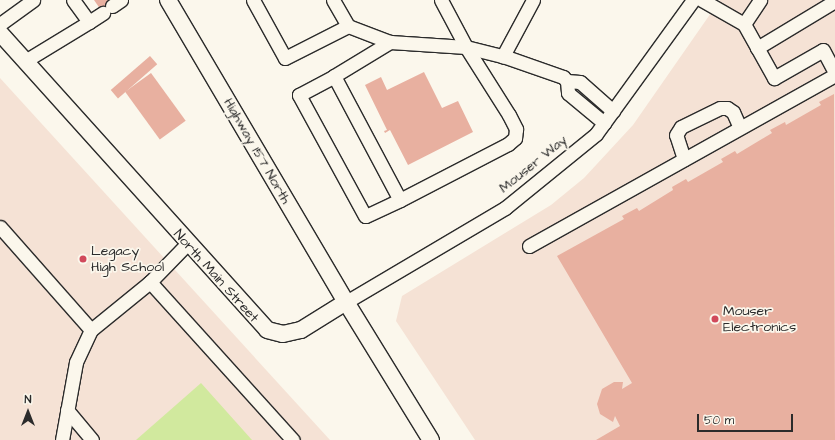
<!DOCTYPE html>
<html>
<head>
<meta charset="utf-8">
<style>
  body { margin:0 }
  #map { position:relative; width:835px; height:440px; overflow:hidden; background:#fbf7ec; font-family:"Architects Daughter",sans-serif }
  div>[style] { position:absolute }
  .built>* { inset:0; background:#f5e2d5 }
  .green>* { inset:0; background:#d1e99e }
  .building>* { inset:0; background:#e8b0a0; transform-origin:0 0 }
  .roads { filter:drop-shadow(1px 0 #2b2b2b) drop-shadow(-1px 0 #2b2b2b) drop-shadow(0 1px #2b2b2b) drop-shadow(0 -1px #2b2b2b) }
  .minor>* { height:13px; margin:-6.5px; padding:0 6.5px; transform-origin:6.5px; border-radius:6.5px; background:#fbf7ec }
  .major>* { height:16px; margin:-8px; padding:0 8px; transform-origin:8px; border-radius:8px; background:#fbf7ec }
  .dots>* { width:11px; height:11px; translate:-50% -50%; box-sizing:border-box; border:2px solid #fbf7ec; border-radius:50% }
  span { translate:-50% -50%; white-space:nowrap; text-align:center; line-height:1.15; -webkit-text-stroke:3.5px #fbf7ec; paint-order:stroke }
  .street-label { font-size:14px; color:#2b2b2b }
  .poi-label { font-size:14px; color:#2b2b2b }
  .left { translate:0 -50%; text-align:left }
  .north { position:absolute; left:8px; top:392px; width:40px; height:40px; -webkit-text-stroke:3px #fbf7ec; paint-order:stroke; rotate:0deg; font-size:11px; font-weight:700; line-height:16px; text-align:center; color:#2b2b2b }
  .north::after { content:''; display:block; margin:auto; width:14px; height:18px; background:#2b2b2b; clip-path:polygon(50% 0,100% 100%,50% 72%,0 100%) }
  .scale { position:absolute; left:697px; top:414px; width:96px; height:18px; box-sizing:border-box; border:2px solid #2b2b2b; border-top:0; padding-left:5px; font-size:12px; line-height:14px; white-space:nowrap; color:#2b2b2b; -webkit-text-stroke:3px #fbf7ec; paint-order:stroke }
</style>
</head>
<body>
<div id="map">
  <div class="built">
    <div style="clip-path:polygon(720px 0,835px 0,835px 440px,475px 440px,396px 321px,402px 296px,551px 205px,584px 178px,633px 125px)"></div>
    <div style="clip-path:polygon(0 78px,330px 440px,0 440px)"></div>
  </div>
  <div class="green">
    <div style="clip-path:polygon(201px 383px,252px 440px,136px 440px)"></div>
  </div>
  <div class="building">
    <div style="clip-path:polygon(94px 0,108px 0,114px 10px,105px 16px)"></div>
    <div style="left:150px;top:56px;width:11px;height:52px;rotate:49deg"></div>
    <div style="clip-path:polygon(424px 72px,442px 108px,458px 101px,473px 132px,408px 165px,390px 130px,385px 133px,384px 131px,387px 130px,365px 85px,381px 77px,387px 90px)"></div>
    <div style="left:151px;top:73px;width:59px;height:32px;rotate:54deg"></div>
    <div style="clip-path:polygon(834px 94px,835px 440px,596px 440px,620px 426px,615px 416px,613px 422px,600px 414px,597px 404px,602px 389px,614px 382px,623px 382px,622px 389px,632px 383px,557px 256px,624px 219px,622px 216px,637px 208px,639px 211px,673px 190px,672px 187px,686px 179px,688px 182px,723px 162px,721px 159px,735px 151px,737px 154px,772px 133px,770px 130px,785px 122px,786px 125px,821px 105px,819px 102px)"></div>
  </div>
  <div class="roads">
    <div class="minor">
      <div style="left:253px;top:0;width:66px;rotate:61.1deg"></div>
      <div style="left:285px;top:58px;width:71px;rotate:-26.9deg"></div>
      <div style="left:348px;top:26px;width:45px;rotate:20.9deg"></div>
      <div style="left:333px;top:0;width:30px;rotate:60deg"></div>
      <div style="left:441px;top:0;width:53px;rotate:62deg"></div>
      <div style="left:466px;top:47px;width:38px;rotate:14deg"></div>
      <div style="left:533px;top:0;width:64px;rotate:118.2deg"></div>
      <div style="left:503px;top:56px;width:64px;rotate:19.3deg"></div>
      <div style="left:563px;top:77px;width:6px;rotate:45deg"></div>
      <div style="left:567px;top:81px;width:12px;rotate:85deg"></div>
      <div style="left:568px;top:93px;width:47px;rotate:39.8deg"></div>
      <div style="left:702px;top:0;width:48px;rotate:29.7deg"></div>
      <div style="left:744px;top:24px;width:62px;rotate:60.9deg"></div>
      <div style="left:774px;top:78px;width:56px;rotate:-29.7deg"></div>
      <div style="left:823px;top:50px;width:26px;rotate:62deg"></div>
      <div style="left:112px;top:6px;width:11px;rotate:-34deg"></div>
      <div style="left:89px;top:22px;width:17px;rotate:-33deg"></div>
      <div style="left:0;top:24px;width:41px;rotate:-36deg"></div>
      <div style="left:744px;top:24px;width:29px;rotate:-56deg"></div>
      <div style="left:757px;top:48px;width:91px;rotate:-31.1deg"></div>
      <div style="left:25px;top:61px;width:75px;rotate:-31.4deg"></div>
      <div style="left:89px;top:22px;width:27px;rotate:-126deg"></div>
      <div style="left:334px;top:76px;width:66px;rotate:-31.3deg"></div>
      <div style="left:390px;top:42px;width:76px;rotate:3.8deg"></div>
      <div style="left:466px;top:47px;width:80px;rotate:57.7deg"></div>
      <div style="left:509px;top:115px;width:16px;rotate:63deg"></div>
      <div style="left:516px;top:129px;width:9px;rotate:96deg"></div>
      <div style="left:515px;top:138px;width:9px;rotate:139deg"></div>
      <div style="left:508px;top:144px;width:122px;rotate:152.6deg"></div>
      <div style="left:400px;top:200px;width:38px;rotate:155deg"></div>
      <div style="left:365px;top:216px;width:138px;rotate:-118.6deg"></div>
      <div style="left:299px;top:95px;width:40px;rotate:-28deg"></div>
      <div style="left:334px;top:76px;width:140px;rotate:62deg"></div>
      <div style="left:567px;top:81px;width:13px;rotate:4deg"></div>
      <div style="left:580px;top:82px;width:44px;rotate:41.3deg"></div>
      <div style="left:684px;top:159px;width:25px;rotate:-108deg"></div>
      <div style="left:676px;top:135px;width:9px;rotate:-58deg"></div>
      <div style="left:681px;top:127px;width:43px;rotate:-26deg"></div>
      <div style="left:720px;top:108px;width:7px"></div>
      <div style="left:727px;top:108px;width:7px;rotate:34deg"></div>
      <div style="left:733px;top:112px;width:17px;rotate:66deg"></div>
      <div style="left:0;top:227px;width:137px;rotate:48.5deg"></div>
      <div style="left:529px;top:246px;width:351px;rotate:-29.2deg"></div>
      <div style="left:150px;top:282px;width:213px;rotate:47.9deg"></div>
      <div style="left:346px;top:302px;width:185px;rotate:-30.6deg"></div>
      <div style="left:505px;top:208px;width:117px;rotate:-39.1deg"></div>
      <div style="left:596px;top:134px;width:165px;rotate:-54.1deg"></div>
      <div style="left:67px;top:410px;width:39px;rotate:50deg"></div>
      <div style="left:62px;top:440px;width:79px;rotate:-79.8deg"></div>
      <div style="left:76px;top:362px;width:35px;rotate:-65deg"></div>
      <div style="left:91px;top:330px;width:76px;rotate:-39.1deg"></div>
      <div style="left:150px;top:282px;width:53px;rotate:-45.8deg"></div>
    </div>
    <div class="major">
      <div style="left:168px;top:0;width:351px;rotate:59.5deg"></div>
      <div style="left:346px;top:302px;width:162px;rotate:58.4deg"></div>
      <div style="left:0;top:33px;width:399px;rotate:48deg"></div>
      <div style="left:267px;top:330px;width:16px;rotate:14deg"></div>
      <div style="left:283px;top:334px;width:18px;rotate:-13deg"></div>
      <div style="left:301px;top:330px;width:53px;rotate:-31.9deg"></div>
    </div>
  </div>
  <div class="dots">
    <div style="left:83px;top:259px;background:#d1495b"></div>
    <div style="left:715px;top:319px;background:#d1495b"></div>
  </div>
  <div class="street-label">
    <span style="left:257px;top:151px;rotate:60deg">Highway 157 North</span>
    <span style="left:533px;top:164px;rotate:-39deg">Mouser Way</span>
    <span style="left:216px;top:276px;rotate:48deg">North Main Street</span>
  </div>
  <div class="poi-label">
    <span class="left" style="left:91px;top:259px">Legacy<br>High School</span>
    <span class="left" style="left:723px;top:319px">Mouser<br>Electronics</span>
  </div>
  <div class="north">N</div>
  <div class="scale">50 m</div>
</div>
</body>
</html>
